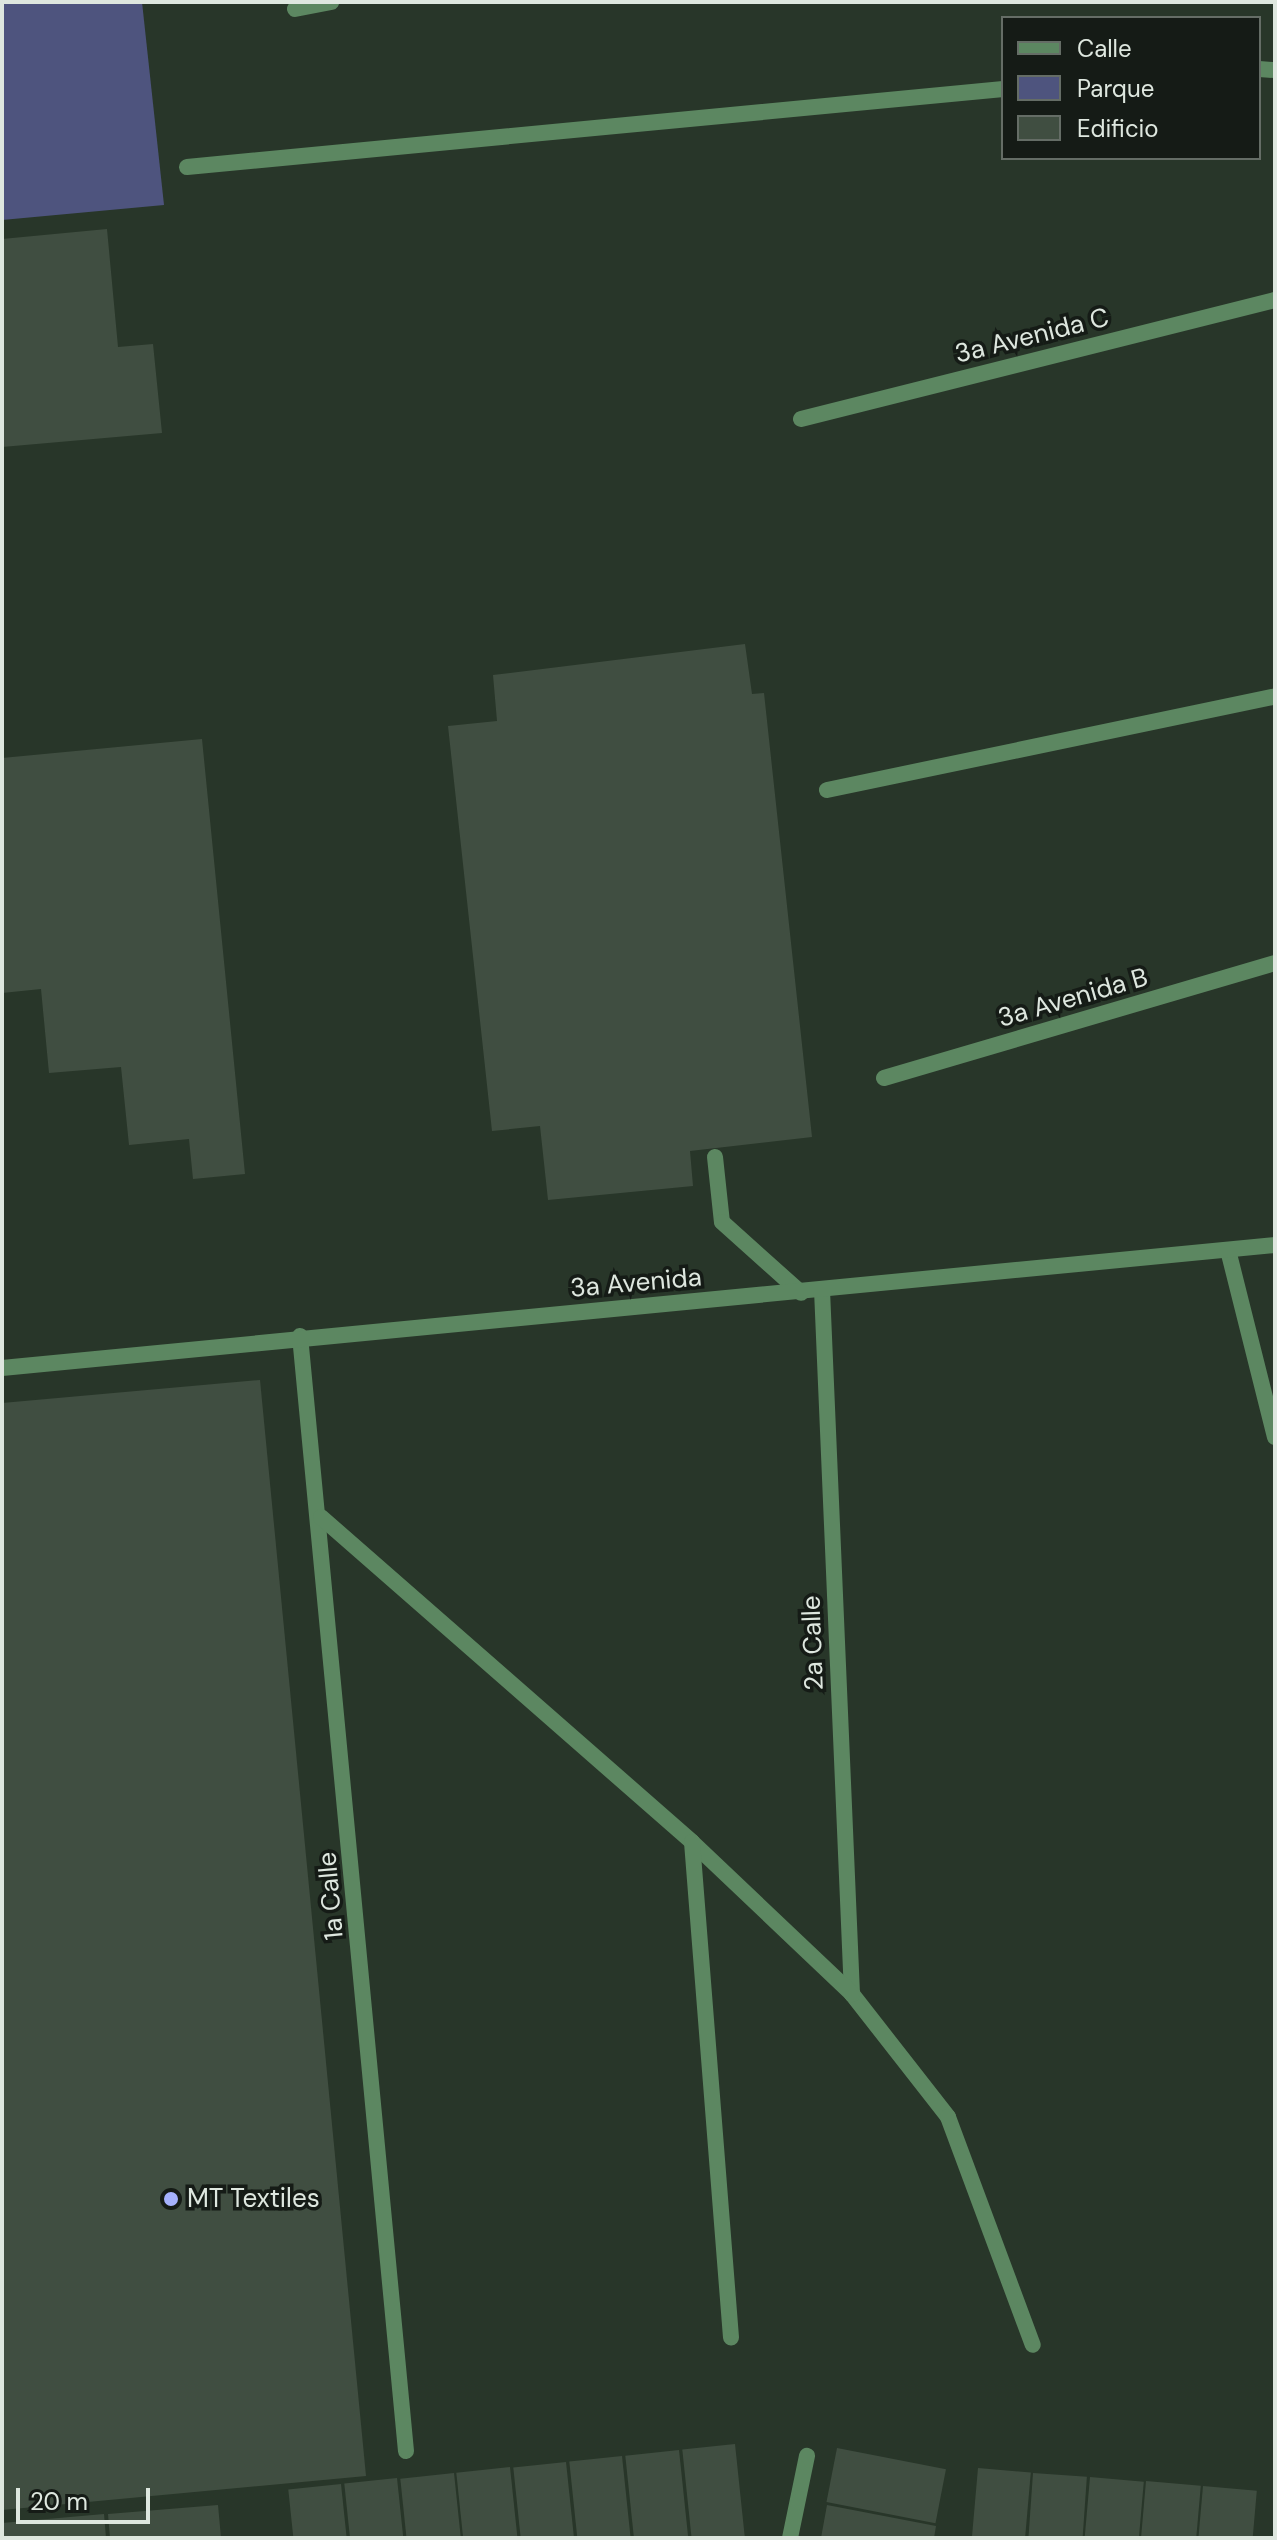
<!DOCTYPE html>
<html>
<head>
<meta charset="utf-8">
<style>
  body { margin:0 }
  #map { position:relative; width:1277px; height:2540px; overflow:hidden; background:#283629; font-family:"DM Sans",sans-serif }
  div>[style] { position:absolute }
  .green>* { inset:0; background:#4e547e }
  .building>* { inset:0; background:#404e41; transform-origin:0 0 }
  .service>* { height:16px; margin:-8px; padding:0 8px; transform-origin:8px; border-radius:8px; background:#5c8761 }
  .minor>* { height:16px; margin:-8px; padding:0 8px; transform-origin:8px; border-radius:8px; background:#5c8761 }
  .tertiary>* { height:16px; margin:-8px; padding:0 8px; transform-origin:8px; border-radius:8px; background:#5c8761 }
  .dots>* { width:22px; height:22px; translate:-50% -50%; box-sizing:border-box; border:4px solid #151b16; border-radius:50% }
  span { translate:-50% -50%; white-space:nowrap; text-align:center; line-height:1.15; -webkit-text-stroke:7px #151b16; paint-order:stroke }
  .street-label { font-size:26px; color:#dee7df }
  .poi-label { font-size:26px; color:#dee7df }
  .left { translate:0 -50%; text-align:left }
  .frame { position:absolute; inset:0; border:4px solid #dee7df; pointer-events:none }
  .legend { position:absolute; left:1001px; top:16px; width:260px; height:144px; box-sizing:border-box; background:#151b16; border:2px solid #656d66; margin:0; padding:10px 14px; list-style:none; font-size:24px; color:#dee7df }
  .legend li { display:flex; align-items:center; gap:16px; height:40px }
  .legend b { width:40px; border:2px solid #656d66 }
  .scale { position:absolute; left:16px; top:2488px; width:134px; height:36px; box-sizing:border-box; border:4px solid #dee7df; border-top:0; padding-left:10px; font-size:24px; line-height:28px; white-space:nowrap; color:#dee7df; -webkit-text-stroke:6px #151b16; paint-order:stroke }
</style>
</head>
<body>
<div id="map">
  <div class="green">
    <div style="clip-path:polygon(2px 2px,142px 2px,164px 205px,2px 220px)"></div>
  </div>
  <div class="building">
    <div style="clip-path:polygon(107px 229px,118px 347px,153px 344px,162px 433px,2px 447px,2px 239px)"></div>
    <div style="clip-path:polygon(745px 644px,752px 694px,764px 693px,812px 1137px,690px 1151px,693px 1186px,548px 1200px,540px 1126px,492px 1131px,448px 726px,497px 721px,493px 675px)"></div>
    <div style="clip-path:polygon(202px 739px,245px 1174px,193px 1179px,189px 1139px,129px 1145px,121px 1067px,49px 1073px,41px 989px,2px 993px,2px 758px)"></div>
    <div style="clip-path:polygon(260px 1380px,366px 2476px,2px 2510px,2px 1403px)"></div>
    <div style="left:735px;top:2444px;width:95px;height:53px;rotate:84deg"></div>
    <div style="left:837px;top:2448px;width:111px;height:55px;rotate:11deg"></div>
    <div style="left:679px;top:2450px;width:88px;height:54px;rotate:84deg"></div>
    <div style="left:622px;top:2456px;width:82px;height:53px;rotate:84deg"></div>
    <div style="left:566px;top:2462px;width:76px;height:53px;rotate:84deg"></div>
    <div style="left:510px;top:2467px;width:71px;height:54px;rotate:84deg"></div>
    <div style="left:978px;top:2468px;width:53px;height:70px;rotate:5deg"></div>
    <div style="left:454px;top:2473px;width:65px;height:54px;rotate:84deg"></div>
    <div style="left:1033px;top:2473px;width:54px;height:65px;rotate:4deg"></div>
    <div style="left:1090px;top:2477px;width:54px;height:61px;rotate:5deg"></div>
    <div style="left:397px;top:2478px;width:60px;height:53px;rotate:84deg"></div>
    <div style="left:1146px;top:2481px;width:55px;height:57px;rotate:5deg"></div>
    <div style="left:341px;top:2484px;width:54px;height:53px;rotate:84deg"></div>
    <div style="left:1203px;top:2486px;width:54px;height:52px;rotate:5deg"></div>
    <div style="clip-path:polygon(218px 2505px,221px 2538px,110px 2538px,108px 2514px)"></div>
    <div style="clip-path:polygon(827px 2505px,936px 2526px,934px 2538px,821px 2538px)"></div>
    <div style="clip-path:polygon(104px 2514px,106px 2538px,2px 2538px,2px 2523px)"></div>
  </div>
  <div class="service">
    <div style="left:1259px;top:69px;width:16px;rotate:4deg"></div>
    <div style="left:187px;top:167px;width:820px;rotate:-5.46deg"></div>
    <div style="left:715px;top:1157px;width:65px;rotate:83.9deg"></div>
    <div style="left:722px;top:1222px;width:106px;rotate:41.9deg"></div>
    <div style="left:852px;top:1994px;width:156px;rotate:52deg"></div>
    <div style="left:948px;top:2117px;width:243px;rotate:69.6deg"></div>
  </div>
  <div class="minor">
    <div style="left:295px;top:9px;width:37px;rotate:-11deg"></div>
    <div style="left:801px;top:419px;width:489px;rotate:-14.1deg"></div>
    <div style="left:827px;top:790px;width:458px;rotate:-11.8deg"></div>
    <div style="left:884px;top:1078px;width:408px;rotate:-16.4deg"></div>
    <div style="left:1228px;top:1250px;width:193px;rotate:75.9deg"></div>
    <div style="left:822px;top:1290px;width:705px;rotate:87.56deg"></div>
    <div style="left:300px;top:1336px;width:1120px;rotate:84.57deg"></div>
    <div style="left:321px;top:1517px;width:493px;rotate:41.2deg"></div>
    <div style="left:692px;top:1842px;width:221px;rotate:43.5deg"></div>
    <div style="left:692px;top:1842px;width:497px;rotate:85.5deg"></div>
    <div style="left:790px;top:2538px;width:84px;rotate:-78.3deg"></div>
  </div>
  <div class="tertiary">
    <div style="left:2px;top:1368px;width:1279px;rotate:-5.52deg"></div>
  </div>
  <div class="dots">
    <div style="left:171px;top:2199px;background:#a5b1fc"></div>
  </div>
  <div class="street-label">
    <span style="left:1032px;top:336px;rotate:-14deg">3a Avenida C</span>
    <span style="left:1073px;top:998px;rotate:-16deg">3a Avenida B</span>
    <span style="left:636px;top:1283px;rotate:-5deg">3a Avenida</span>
    <span style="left:813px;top:1643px;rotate:-92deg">2a Calle</span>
    <span style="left:331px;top:1896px;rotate:-95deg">1a Calle</span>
  </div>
  <div class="poi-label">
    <span class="left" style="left:187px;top:2199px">MT Textiles</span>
  </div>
  <div class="frame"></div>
  <ul class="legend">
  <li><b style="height:10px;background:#5c8761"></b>Calle</li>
  <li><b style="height:22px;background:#4e547e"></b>Parque</li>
  <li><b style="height:22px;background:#404e41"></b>Edificio</li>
  </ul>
  <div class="scale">20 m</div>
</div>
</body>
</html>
